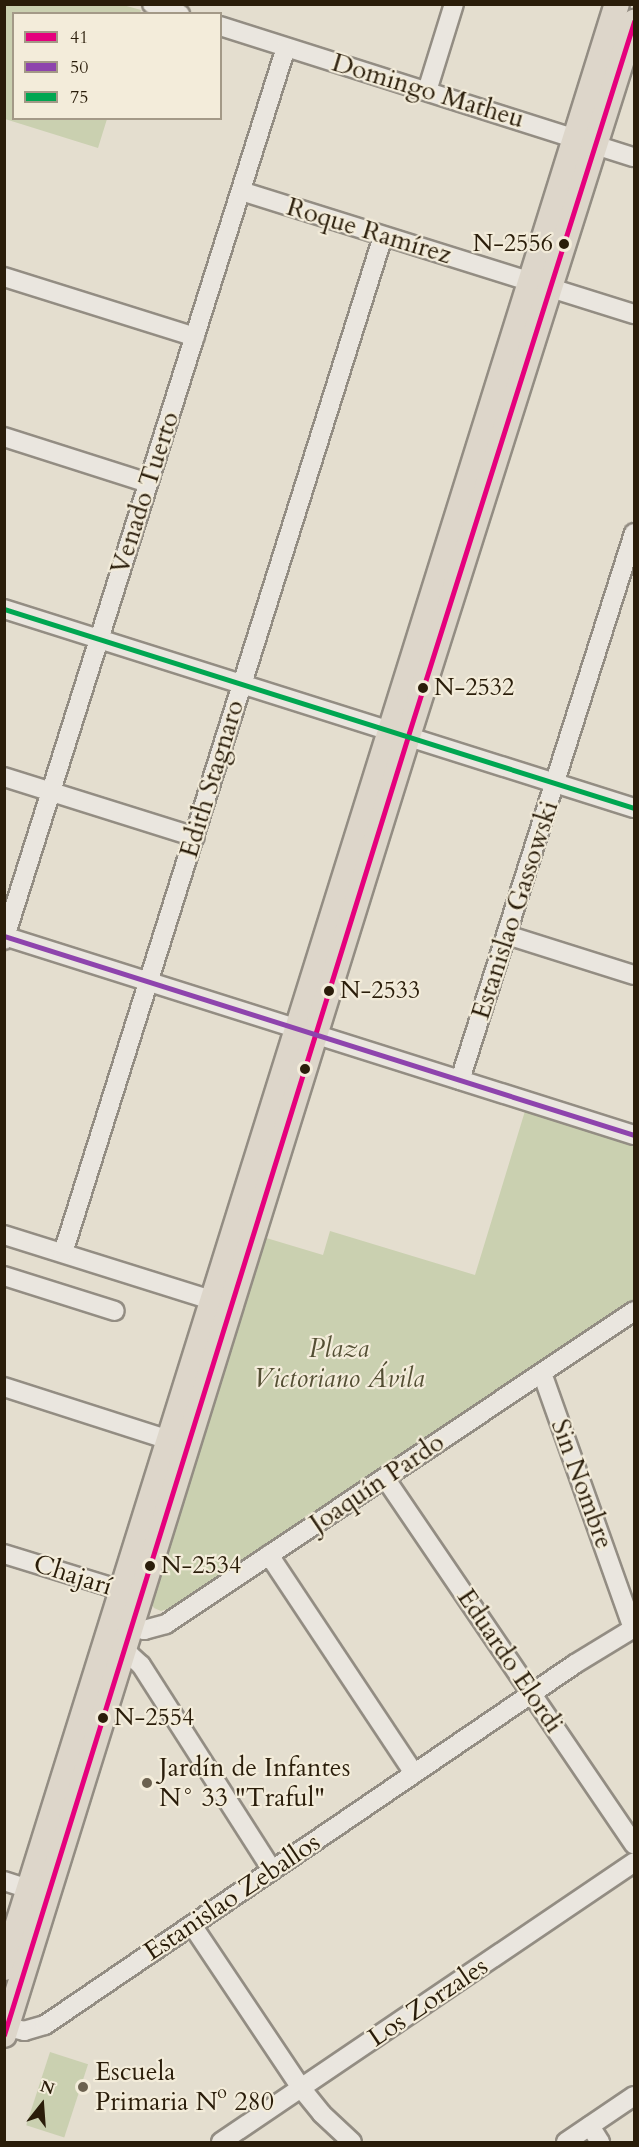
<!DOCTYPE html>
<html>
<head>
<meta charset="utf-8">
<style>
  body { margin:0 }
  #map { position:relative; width:639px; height:2147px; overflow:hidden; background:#e4decf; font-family:Cardo,serif }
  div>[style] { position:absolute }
  .green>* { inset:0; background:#cad0b0; transform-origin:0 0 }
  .roads { filter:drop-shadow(2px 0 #938d83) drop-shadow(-2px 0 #938d83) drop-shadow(0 2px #938d83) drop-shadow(0 -2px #938d83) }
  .minor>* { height:18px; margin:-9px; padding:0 9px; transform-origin:9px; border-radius:9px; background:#eae6df }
  .major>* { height:24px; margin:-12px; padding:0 12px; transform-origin:12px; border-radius:12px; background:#ddd6ca }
  .bus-1>* { height:4.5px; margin:-2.25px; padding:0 2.25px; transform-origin:2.25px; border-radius:2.25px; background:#e5007d }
  .bus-2>* { height:4.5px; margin:-2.25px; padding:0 2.25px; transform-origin:2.25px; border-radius:2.25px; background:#8e44ad }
  .bus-3>* { height:4.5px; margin:-2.25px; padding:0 2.25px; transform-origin:2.25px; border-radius:2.25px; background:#00a651 }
  .dots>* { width:16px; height:16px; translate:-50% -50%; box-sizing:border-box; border:3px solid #f3ecda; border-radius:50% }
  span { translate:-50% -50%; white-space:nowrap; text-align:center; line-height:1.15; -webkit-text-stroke:4.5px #f3ecda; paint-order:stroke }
  .bus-label { font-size:24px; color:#2a1d0a }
  .right { translate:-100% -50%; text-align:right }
  .left { translate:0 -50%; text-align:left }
  .street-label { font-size:26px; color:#2a1d0a }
  .park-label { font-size:26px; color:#544f34; font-style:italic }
  .poi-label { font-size:26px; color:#2a1d0a }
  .frame { position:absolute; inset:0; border:6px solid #2a1d0a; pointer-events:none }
  .legend { position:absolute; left:12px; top:12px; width:210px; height:108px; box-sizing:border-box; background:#f3ecda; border:2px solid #a39987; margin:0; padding:8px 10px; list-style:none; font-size:18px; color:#2a1d0a }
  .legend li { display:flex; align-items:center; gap:12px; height:30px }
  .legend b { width:30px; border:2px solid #a39987 }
  .north { position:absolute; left:12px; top:2075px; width:60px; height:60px; -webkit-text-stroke:4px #f3ecda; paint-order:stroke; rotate:17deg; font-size:16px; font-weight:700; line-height:24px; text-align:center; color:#2a1d0a }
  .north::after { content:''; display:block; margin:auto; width:21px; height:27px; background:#2a1d0a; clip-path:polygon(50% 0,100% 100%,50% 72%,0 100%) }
</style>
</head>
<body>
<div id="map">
  <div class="green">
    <div style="clip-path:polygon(123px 5px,141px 10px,140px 13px,14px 14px,14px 118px,107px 119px,98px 148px,5px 119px,5px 5px)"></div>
    <div style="clip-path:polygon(525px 1111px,634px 1146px,634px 1300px,171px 1608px,161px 1611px,154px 1608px,150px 1601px,263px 1237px,323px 1255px,330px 1231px,475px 1275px)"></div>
    <div style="left:50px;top:2052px;width:40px;height:77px;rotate:18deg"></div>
  </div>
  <div class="roads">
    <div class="minor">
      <div style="left:152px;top:4px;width:30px;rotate:20deg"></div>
      <div style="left:220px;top:26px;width:434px;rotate:17.6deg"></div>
      <div style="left:427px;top:91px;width:91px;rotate:-72.8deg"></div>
      <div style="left:241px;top:191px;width:412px;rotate:17.4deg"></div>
      <div style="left:4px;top:277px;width:200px;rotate:17.4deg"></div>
      <div style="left:4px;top:437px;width:151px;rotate:17.7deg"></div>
      <div style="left:4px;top:609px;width:661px;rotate:17.53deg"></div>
      <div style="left:4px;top:777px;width:200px;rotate:17.4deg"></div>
      <div style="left:507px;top:935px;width:133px;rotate:17.5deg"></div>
      <div style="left:4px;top:936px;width:661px;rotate:17.53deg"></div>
      <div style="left:4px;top:940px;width:936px;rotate:-72.47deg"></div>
      <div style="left:460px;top:1080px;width:574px;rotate:-72.35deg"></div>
      <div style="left:4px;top:1235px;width:231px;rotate:17.4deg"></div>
      <div style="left:63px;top:1253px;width:1066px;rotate:-72.53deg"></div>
      <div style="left:4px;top:1276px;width:116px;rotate:17.5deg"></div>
      <div style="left:542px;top:1373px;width:272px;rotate:70.4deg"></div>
      <div style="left:4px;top:1387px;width:173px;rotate:17.8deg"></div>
      <div style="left:385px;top:1478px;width:443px;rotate:55.8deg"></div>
      <div style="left:4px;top:1554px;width:136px;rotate:17.1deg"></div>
      <div style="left:269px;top:1555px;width:262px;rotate:56.4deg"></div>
      <div style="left:120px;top:1624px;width:25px;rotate:14deg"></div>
      <div style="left:144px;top:1630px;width:23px;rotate:-15deg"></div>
      <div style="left:166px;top:1624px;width:563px;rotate:-33.77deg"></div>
      <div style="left:112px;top:1649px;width:18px;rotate:16deg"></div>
      <div style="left:129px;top:1654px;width:16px;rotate:43deg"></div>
      <div style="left:141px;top:1665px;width:243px;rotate:57.4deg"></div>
      <div style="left:4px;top:1881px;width:26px;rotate:18deg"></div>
      <div style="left:192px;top:1925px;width:196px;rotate:56.2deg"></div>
      <div style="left:301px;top:2088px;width:33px;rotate:51deg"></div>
      <div style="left:322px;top:2114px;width:41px;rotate:43deg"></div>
      <div style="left:4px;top:2026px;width:21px;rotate:14deg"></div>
      <div style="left:24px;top:2031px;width:22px;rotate:-16deg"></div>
      <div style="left:45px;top:2025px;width:641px;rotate:-34.26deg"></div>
      <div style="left:575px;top:1664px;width:69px;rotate:-31.4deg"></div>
      <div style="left:590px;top:2126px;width:19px;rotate:58deg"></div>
      <div style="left:221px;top:2142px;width:499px;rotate:-34.1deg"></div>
      <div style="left:566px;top:2142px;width:82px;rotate:-34.1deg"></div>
    </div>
    <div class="major">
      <div style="left:4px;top:1968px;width:2057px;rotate:-72.67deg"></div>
      <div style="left:4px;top:2035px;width:1360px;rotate:-72.72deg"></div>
      <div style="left:408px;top:736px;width:749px;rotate:-72.44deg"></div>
    </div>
  </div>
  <div class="bus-1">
    <div style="left:4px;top:2035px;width:1360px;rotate:-72.72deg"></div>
    <div style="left:408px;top:736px;width:749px;rotate:-72.44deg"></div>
  </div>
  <div class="bus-2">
    <div style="left:4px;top:936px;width:661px;rotate:17.53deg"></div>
  </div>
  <div class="bus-3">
    <div style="left:4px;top:609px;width:661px;rotate:17.53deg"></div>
  </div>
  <div class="dots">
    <div style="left:564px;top:244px;background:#2a1d0a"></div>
    <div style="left:423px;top:688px;background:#2a1d0a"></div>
    <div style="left:329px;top:991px;background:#2a1d0a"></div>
    <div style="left:305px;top:1069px;background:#2a1d0a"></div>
    <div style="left:150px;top:1566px;background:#2a1d0a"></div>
    <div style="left:103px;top:1718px;background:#2a1d0a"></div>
    <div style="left:147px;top:1783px;background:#6b614f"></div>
    <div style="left:83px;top:2087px;background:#6b614f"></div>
  </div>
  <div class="bus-label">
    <span class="right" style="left:553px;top:244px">N-2556</span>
    <span class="left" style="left:434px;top:688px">N-2532</span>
    <span class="left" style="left:340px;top:991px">N-2533</span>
    <span class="left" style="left:161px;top:1566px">N-2534</span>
    <span class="left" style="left:114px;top:1718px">N-2554</span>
  </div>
  <div class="street-label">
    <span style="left:428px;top:91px;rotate:17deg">Domingo Matheu</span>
    <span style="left:369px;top:231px;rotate:17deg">Roque Ramírez</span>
    <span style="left:145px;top:493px;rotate:-72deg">Venado Tuerto</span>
    <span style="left:212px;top:779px;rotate:-73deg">Edith Stagnaro</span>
    <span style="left:515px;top:910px;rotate:-72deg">Estanislao Gassowski</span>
    <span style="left:377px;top:1483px;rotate:-34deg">Joaquín Pardo</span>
    <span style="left:582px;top:1484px;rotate:70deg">Sin Nombre</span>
    <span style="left:73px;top:1575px;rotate:18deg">Chajarí</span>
    <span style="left:510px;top:1661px;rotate:56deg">Eduardo Elordi</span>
    <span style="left:232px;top:1897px;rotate:-34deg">Estanislao Zeballos</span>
    <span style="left:428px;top:2002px;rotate:-34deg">Los Zorzales</span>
  </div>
  <div class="park-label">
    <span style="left:339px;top:1364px">Plaza<br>Victoriano Ávila</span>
  </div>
  <div class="poi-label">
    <span class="left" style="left:159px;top:1783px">Jardín de Infantes<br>N° 33 "Traful"</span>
    <span class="left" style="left:95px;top:2087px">Escuela<br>Primaria Nº 280</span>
  </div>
  <div class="frame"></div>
  <ul class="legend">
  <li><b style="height:8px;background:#e5007d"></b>41</li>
  <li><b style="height:8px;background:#8e44ad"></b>50</li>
  <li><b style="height:8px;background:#00a651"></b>75</li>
  </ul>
  <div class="north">N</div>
</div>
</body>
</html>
